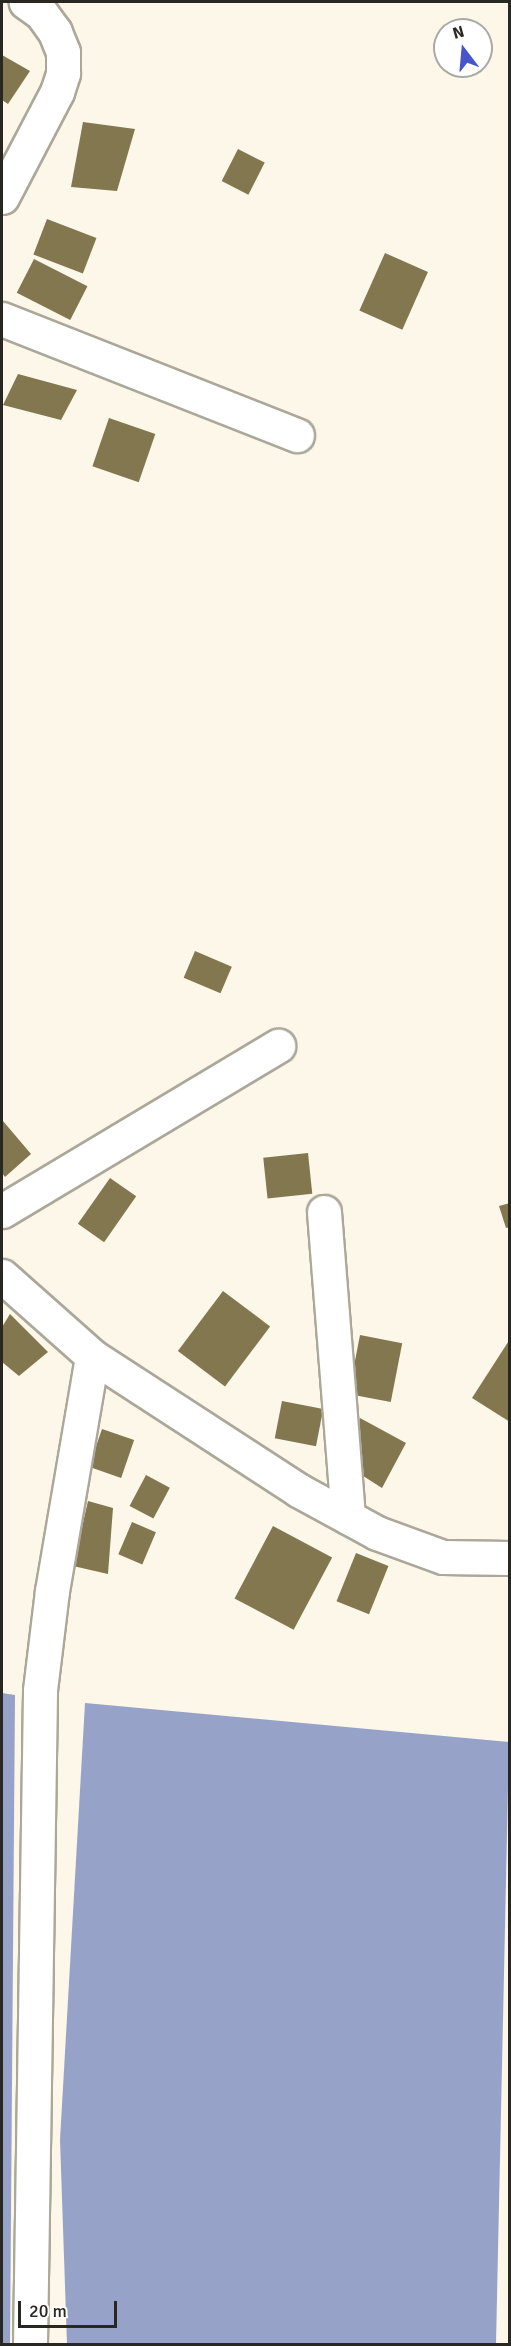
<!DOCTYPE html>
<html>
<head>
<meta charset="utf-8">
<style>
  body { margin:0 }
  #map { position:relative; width:511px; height:2346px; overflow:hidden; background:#fcf7e9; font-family:Signika,sans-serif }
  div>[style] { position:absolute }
  .water>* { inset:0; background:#97a2c9 }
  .building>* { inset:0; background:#83774f; transform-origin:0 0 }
  .roads { filter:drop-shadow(2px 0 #aba799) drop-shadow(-2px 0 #aba799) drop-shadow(0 2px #aba799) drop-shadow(0 -2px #aba799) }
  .minor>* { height:33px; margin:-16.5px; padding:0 16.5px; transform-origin:16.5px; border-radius:16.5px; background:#fff }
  span { translate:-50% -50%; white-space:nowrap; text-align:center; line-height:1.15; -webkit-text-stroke:4.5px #fff; paint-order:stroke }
  .frame { position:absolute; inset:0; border:3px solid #282721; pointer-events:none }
  .north { position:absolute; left:433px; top:18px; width:60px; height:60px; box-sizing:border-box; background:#fff; border:2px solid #a9a9a6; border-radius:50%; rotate:344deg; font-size:16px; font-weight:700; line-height:24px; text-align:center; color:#282721 }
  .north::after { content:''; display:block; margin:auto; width:21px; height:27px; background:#4655ca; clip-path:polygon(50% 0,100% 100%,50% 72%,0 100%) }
  .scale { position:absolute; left:18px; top:2301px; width:99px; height:27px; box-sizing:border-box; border:3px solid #282721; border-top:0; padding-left:8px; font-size:18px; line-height:21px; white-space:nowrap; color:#282721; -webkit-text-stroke:4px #fff; paint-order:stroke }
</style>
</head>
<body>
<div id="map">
  <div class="water">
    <div style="clip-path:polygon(2px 1693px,15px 1695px,10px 2344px,2px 2344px)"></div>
    <div style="clip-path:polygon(85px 1703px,509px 1742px,496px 2344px,67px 2344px,60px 2140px)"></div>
  </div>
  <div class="building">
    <div style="clip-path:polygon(2px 55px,30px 71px,8px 104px,2px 100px)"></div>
    <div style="clip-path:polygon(83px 122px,135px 129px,117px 191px,71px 187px)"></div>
    <div style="left:238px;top:149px;width:30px;height:36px;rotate:27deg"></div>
    <div style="left:47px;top:219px;width:53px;height:38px;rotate:21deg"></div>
    <div style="left:385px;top:253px;width:47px;height:63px;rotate:24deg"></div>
    <div style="left:34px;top:259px;width:60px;height:38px;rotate:27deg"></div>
    <div style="clip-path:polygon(18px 374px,77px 390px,61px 420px,3px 405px)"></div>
    <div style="left:109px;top:418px;width:49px;height:51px;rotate:19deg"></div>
    <div style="left:195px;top:951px;width:40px;height:29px;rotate:23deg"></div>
    <div style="clip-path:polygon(3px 1121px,31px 1154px,5px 1177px,2px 1173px)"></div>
    <div style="left:308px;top:1153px;width:41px;height:45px;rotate:84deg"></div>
    <div style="left:110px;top:1178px;width:32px;height:56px;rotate:35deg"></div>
    <div style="clip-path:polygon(510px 1203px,510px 1227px,506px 1228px,499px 1206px)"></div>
    <div style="left:223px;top:1291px;width:59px;height:75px;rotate:37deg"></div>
    <div style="clip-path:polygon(10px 1314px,48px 1352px,19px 1376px,2px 1362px,2px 1327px)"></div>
    <div style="left:360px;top:1335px;width:43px;height:60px;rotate:11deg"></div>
    <div style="clip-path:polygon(510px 1339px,510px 1422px,472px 1398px)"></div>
    <div style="left:282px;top:1401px;width:42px;height:38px;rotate:11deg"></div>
    <div style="clip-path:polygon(360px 1418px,406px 1443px,382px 1488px,349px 1467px)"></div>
    <div style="left:102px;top:1429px;width:34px;height:40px;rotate:19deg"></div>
    <div style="left:146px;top:1475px;width:27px;height:35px;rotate:28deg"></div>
    <div style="clip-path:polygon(88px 1501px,113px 1508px,108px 1574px,73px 1566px)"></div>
    <div style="left:132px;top:1522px;width:26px;height:35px;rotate:23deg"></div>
    <div style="left:273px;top:1526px;width:67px;height:82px;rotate:28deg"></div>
    <div style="left:356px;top:1553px;width:35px;height:52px;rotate:22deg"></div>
  </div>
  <div class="roads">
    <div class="minor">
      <div style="left:2px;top:197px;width:119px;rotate:-62.4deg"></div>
      <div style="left:57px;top:92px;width:20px;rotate:-72deg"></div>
      <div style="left:63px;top:73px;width:21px;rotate:-90deg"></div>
      <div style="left:63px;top:52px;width:22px;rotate:-112deg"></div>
      <div style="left:55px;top:32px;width:24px;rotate:-126deg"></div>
      <div style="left:41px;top:13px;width:19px;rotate:-144deg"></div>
      <div style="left:2px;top:319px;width:317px;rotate:21.5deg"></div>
      <div style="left:2px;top:1211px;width:322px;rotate:-30.9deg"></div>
      <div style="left:324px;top:1212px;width:306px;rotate:85.5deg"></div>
      <div style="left:2px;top:1276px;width:120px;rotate:41.6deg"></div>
      <div style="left:92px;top:1356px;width:246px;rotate:33deg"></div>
      <div style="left:298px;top:1490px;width:90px;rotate:28.6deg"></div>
      <div style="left:377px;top:1533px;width:70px;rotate:20deg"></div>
      <div style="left:443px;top:1557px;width:67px;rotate:0.9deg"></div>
      <div style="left:30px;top:2344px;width:654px;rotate:-89.12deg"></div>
      <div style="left:40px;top:1690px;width:100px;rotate:-83.1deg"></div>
      <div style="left:52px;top:1591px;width:238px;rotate:-80.3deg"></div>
    </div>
  </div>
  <div class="frame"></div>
  <div class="north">N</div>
  <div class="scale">20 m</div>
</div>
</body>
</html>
